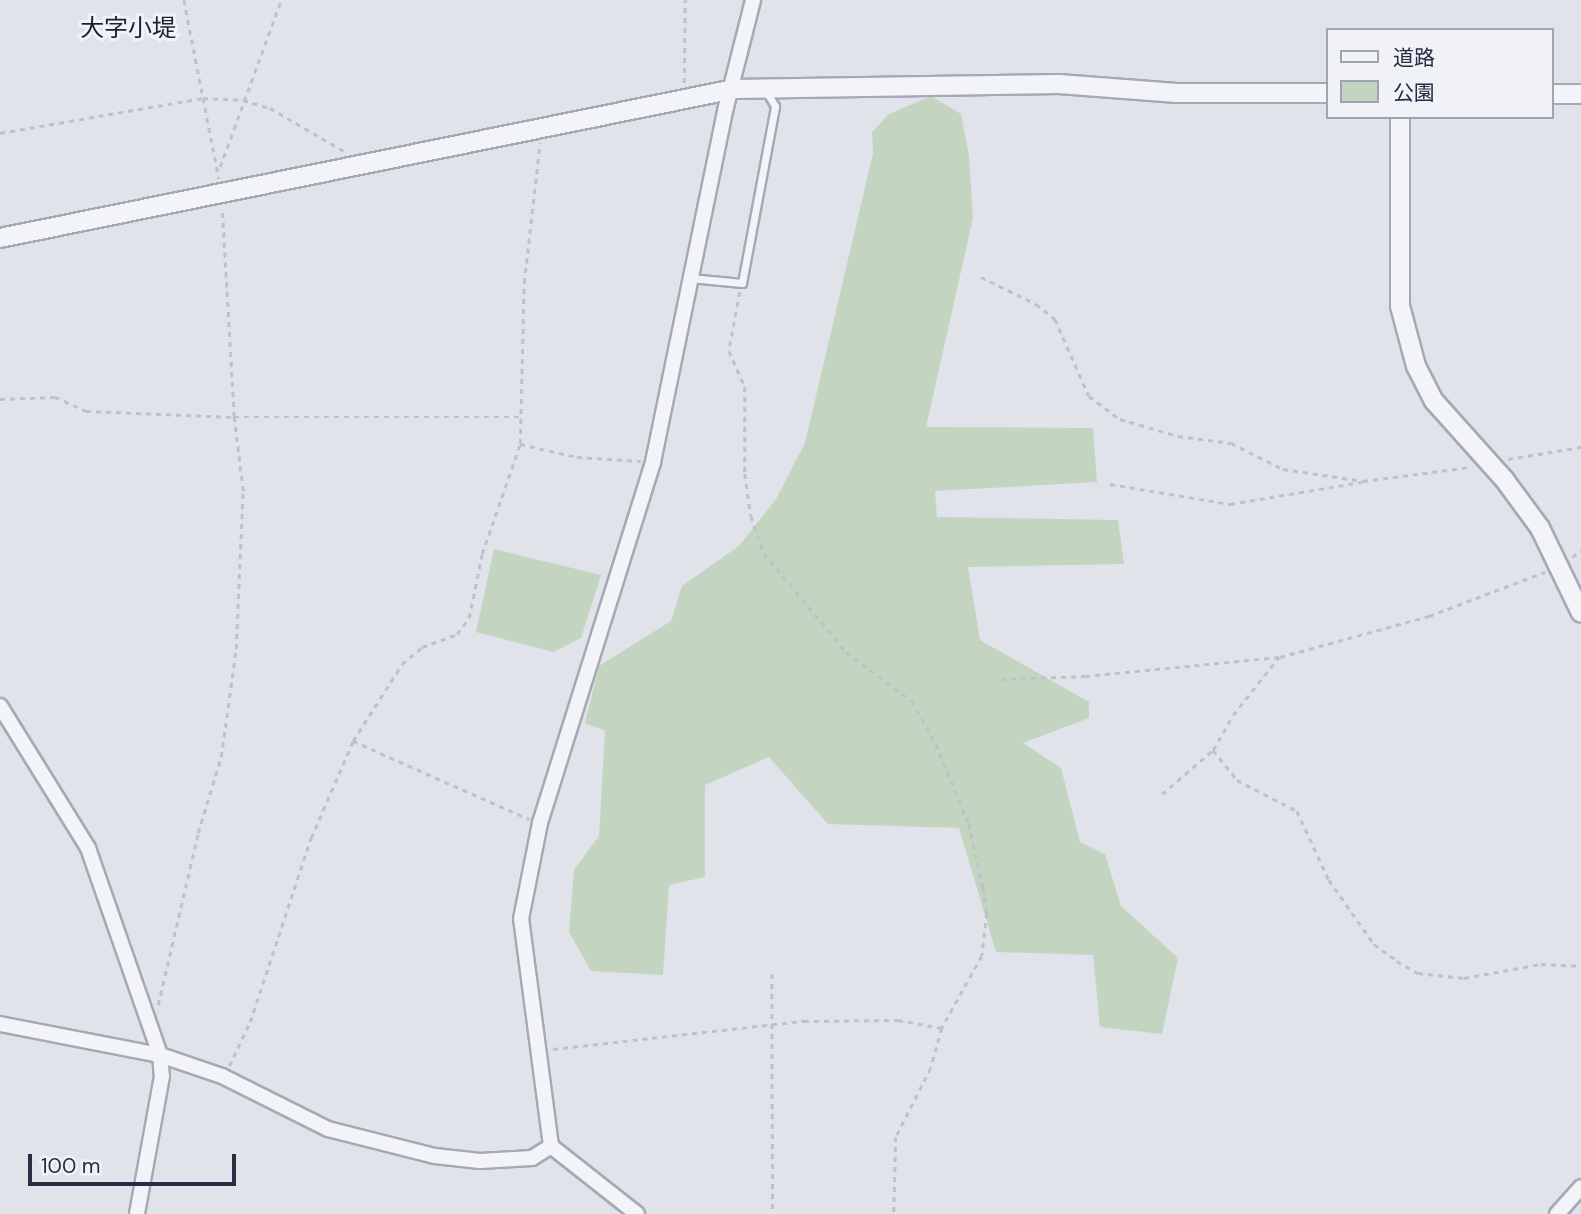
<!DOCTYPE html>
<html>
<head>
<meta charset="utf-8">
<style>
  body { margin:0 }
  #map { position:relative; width:1581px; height:1214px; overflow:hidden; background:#e0e3ea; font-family:"DM Sans","Noto Sans JP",sans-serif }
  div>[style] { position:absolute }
  .green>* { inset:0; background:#c3d5c0 }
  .path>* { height:2.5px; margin-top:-1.25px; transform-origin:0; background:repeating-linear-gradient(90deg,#bec1c9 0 5px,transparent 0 10px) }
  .roads { filter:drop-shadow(2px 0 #a5a9b5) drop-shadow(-2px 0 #a5a9b5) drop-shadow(0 2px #a5a9b5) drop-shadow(0 -2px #a5a9b5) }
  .service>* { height:7px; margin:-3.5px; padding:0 3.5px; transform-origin:3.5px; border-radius:3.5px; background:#f3f4f8 }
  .minor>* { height:14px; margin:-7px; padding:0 7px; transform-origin:7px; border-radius:7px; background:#f3f4f8 }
  .tertiary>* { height:18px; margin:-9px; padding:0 9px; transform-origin:9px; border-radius:9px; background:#f3f4f8 }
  span { translate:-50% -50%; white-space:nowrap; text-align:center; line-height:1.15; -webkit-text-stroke:6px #f0f2f7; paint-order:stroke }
  .quarter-label { font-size:24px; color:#192034 }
  .legend { position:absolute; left:1326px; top:28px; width:228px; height:91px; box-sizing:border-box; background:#f0f2f7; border:2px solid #a0a4af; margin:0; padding:9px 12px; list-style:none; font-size:21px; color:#272e43 }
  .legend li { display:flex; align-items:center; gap:14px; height:35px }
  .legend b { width:35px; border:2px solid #a0a4af }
  .scale { position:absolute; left:28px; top:1154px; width:208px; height:32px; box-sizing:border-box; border:4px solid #272e43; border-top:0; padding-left:9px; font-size:21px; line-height:24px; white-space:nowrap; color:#272e43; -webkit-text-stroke:5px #f0f2f7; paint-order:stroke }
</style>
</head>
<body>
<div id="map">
  <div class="green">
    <div style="clip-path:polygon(931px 96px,961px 114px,969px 156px,973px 218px,926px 427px,1093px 428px,1097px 482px,935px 491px,937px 517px,1118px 520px,1124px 564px,968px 567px,980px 640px,1089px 702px,1089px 718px,1023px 743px,1061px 768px,1080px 842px,1105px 854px,1121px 906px,1178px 958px,1162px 1034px,1100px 1027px,1093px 955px,996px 952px,959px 828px,828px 824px,769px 757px,705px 785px,705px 877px,669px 885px,663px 975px,591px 971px,569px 932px,574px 870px,599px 836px,605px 731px,585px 723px,599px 666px,671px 621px,682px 586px,739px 546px,776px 499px,805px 443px,873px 153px,872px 132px,889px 114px)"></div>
    <div style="clip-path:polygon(494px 549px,601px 575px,581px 638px,553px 652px,476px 632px)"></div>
  </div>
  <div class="path">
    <div style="left:184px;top:0;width:182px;rotate:78.9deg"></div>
    <div style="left:684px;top:83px;width:83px;rotate:-89.3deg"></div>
    <div style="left:0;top:133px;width:206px;rotate:-9.8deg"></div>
    <div style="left:203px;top:98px;width:40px;rotate:2.9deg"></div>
    <div style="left:243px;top:100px;width:28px;rotate:17deg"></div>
    <div style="left:270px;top:108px;width:86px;rotate:30.2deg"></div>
    <div style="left:220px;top:167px;width:178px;rotate:-69.9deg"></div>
    <div style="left:981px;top:277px;width:61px;rotate:26.1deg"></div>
    <div style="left:1036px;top:304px;width:24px;rotate:38deg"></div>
    <div style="left:1055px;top:319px;width:84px;rotate:66.2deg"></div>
    <div style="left:1089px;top:396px;width:39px;rotate:37deg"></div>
    <div style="left:1120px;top:419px;width:60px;rotate:16.3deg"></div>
    <div style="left:1178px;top:436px;width:53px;rotate:7.5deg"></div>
    <div style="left:1231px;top:443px;width:58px;rotate:26.6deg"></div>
    <div style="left:1283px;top:469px;width:81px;rotate:8.5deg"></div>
    <div style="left:1363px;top:481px;width:109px;rotate:-7.4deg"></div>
    <div style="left:740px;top:292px;width:60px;rotate:100.6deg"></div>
    <div style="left:729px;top:351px;width:39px;rotate:66deg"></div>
    <div style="left:745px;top:387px;width:87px;rotate:90deg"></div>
    <div style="left:745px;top:474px;width:42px;rotate:81.9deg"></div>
    <div style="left:751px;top:516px;width:39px;rotate:71deg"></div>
    <div style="left:764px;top:553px;width:129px;rotate:50.4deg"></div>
    <div style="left:846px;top:652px;width:82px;rotate:36.6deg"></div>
    <div style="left:912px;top:701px;width:49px;rotate:60.8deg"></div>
    <div style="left:936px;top:744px;width:87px;rotate:67.6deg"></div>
    <div style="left:969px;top:824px;width:66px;rotate:77.7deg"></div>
    <div style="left:983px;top:888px;width:25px;rotate:81deg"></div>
    <div style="left:987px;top:913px;width:43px;rotate:96.6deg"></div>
    <div style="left:982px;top:956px;width:82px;rotate:119.1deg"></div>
    <div style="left:942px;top:1028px;width:41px;rotate:105.4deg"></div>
    <div style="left:931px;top:1068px;width:77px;rotate:116.9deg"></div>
    <div style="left:896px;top:1137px;width:77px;rotate:91.5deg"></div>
    <div style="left:0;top:399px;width:55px;rotate:-2.1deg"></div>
    <div style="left:55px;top:397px;width:34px;rotate:24deg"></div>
    <div style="left:86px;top:411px;width:148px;rotate:2.3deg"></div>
    <div style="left:234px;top:417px;width:285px"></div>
    <div style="left:520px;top:444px;width:58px;rotate:12.8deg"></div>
    <div style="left:577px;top:457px;width:64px;rotate:3.6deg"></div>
    <div style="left:1508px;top:459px;width:74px;rotate:-9.3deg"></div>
    <div style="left:1110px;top:484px;width:122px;rotate:9.5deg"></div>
    <div style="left:1230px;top:504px;width:134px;rotate:-9.5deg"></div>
    <div style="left:1572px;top:557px;width:11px;rotate:-34deg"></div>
    <div style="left:1001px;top:679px;width:84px;rotate:-2deg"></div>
    <div style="left:1085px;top:676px;width:196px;rotate:-5.6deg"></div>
    <div style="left:1280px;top:657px;width:155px;rotate:-15.4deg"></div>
    <div style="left:1429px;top:616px;width:124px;rotate:-20.8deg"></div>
    <div style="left:353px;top:741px;width:193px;rotate:23.9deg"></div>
    <div style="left:1213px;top:750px;width:38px;rotate:51deg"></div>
    <div style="left:1237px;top:780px;width:68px;rotate:27.3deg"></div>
    <div style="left:1297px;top:811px;width:76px;rotate:65.1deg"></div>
    <div style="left:1329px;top:880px;width:78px;rotate:54.9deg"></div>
    <div style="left:1374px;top:944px;width:29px;rotate:36deg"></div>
    <div style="left:1397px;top:961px;width:24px;rotate:30deg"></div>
    <div style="left:1418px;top:973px;width:46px;rotate:6.2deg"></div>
    <div style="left:1464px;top:978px;width:78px;rotate:-10.3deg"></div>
    <div style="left:1541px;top:964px;width:40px;rotate:2.9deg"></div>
    <div style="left:1162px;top:794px;width:67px;rotate:-40.8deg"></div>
    <div style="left:1213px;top:750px;width:40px;rotate:-60.3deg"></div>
    <div style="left:1233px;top:715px;width:74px;rotate:-51.6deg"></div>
    <div style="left:772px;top:974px;width:240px;rotate:89.8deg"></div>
    <div style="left:158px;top:1005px;width:177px;rotate:-76.9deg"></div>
    <div style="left:198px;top:833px;width:79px;rotate:-73.2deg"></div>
    <div style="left:221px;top:757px;width:109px;rotate:-82.1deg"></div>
    <div style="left:236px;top:649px;width:158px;rotate:-87.5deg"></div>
    <div style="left:243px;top:491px;width:75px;rotate:-96.9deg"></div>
    <div style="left:234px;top:417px;width:207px;rotate:-93.3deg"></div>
    <div style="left:553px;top:1049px;width:253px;rotate:-6.4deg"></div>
    <div style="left:804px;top:1021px;width:94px;rotate:-0.6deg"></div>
    <div style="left:898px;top:1020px;width:45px;rotate:10.3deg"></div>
    <div style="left:229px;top:1066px;width:49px;rotate:-64.5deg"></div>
    <div style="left:250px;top:1022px;width:194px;rotate:-71.7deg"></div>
    <div style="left:311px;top:838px;width:106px;rotate:-66.6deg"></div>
    <div style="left:353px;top:741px;width:91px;rotate:-57.5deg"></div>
    <div style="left:402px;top:664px;width:26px;rotate:-40deg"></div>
    <div style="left:422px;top:647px;width:37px;rotate:-20deg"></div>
    <div style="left:457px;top:634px;width:20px;rotate:-53deg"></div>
    <div style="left:469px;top:618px;width:65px;rotate:-78.5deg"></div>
    <div style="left:482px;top:554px;width:116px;rotate:-70.9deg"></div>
    <div style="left:520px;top:444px;width:161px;rotate:-88.6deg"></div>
    <div style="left:524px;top:283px;width:141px;rotate:-83.5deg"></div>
  </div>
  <div class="roads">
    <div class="service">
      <div style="left:690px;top:278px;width:52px;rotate:5.5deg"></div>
      <div style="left:742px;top:283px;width:180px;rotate:-79.4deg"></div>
      <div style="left:775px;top:106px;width:17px;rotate:-121deg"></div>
    </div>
    <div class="minor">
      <div style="left:0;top:706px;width:167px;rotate:58.2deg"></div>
      <div style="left:88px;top:848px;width:219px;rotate:70.8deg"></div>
      <div style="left:160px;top:1055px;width:21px;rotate:85deg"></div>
      <div style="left:162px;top:1076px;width:140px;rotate:100.3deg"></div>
      <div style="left:0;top:1024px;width:163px;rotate:11deg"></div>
      <div style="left:160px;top:1055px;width:65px;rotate:18.7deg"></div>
      <div style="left:222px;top:1076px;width:119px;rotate:26.6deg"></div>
      <div style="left:328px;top:1129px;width:110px;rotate:14.2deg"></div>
      <div style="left:435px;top:1156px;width:45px;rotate:6.3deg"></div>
      <div style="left:480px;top:1161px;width:52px;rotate:-3.3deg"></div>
      <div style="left:532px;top:1158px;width:22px;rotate:-32deg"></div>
      <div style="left:637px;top:1214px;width:110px;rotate:-141.7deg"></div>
      <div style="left:551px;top:1146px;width:229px;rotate:-97.5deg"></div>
      <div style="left:521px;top:919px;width:98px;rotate:-78.8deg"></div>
      <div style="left:540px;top:823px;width:378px;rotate:-72.6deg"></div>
      <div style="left:653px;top:462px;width:362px;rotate:-78.4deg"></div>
      <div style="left:726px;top:107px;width:110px;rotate:-75.8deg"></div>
      <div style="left:1557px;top:1214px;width:36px;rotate:-48deg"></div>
    </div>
    <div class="tertiary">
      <div style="left:1551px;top:94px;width:30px"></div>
      <div style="left:1400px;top:117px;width:189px;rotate:90deg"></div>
      <div style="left:1400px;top:306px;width:62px;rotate:75.1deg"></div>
      <div style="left:1416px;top:366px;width:39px;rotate:63deg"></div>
      <div style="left:1434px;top:401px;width:105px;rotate:48.1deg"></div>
      <div style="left:1504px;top:479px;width:61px;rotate:53.7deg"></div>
      <div style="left:1540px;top:528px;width:94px;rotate:64.2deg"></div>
      <div style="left:0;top:238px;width:749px;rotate:-11.47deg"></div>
      <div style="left:734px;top:89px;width:325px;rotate:-0.9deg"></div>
      <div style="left:1059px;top:84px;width:118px;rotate:4.4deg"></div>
      <div style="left:1177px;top:93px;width:150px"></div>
    </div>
  </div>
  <div class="quarter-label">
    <span style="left:128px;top:28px">大字小堤</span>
  </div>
  <ul class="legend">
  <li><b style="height:9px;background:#f3f4f8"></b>道路</li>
  <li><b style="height:19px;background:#c3d5c0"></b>公園</li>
  </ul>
  <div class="scale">100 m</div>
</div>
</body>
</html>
